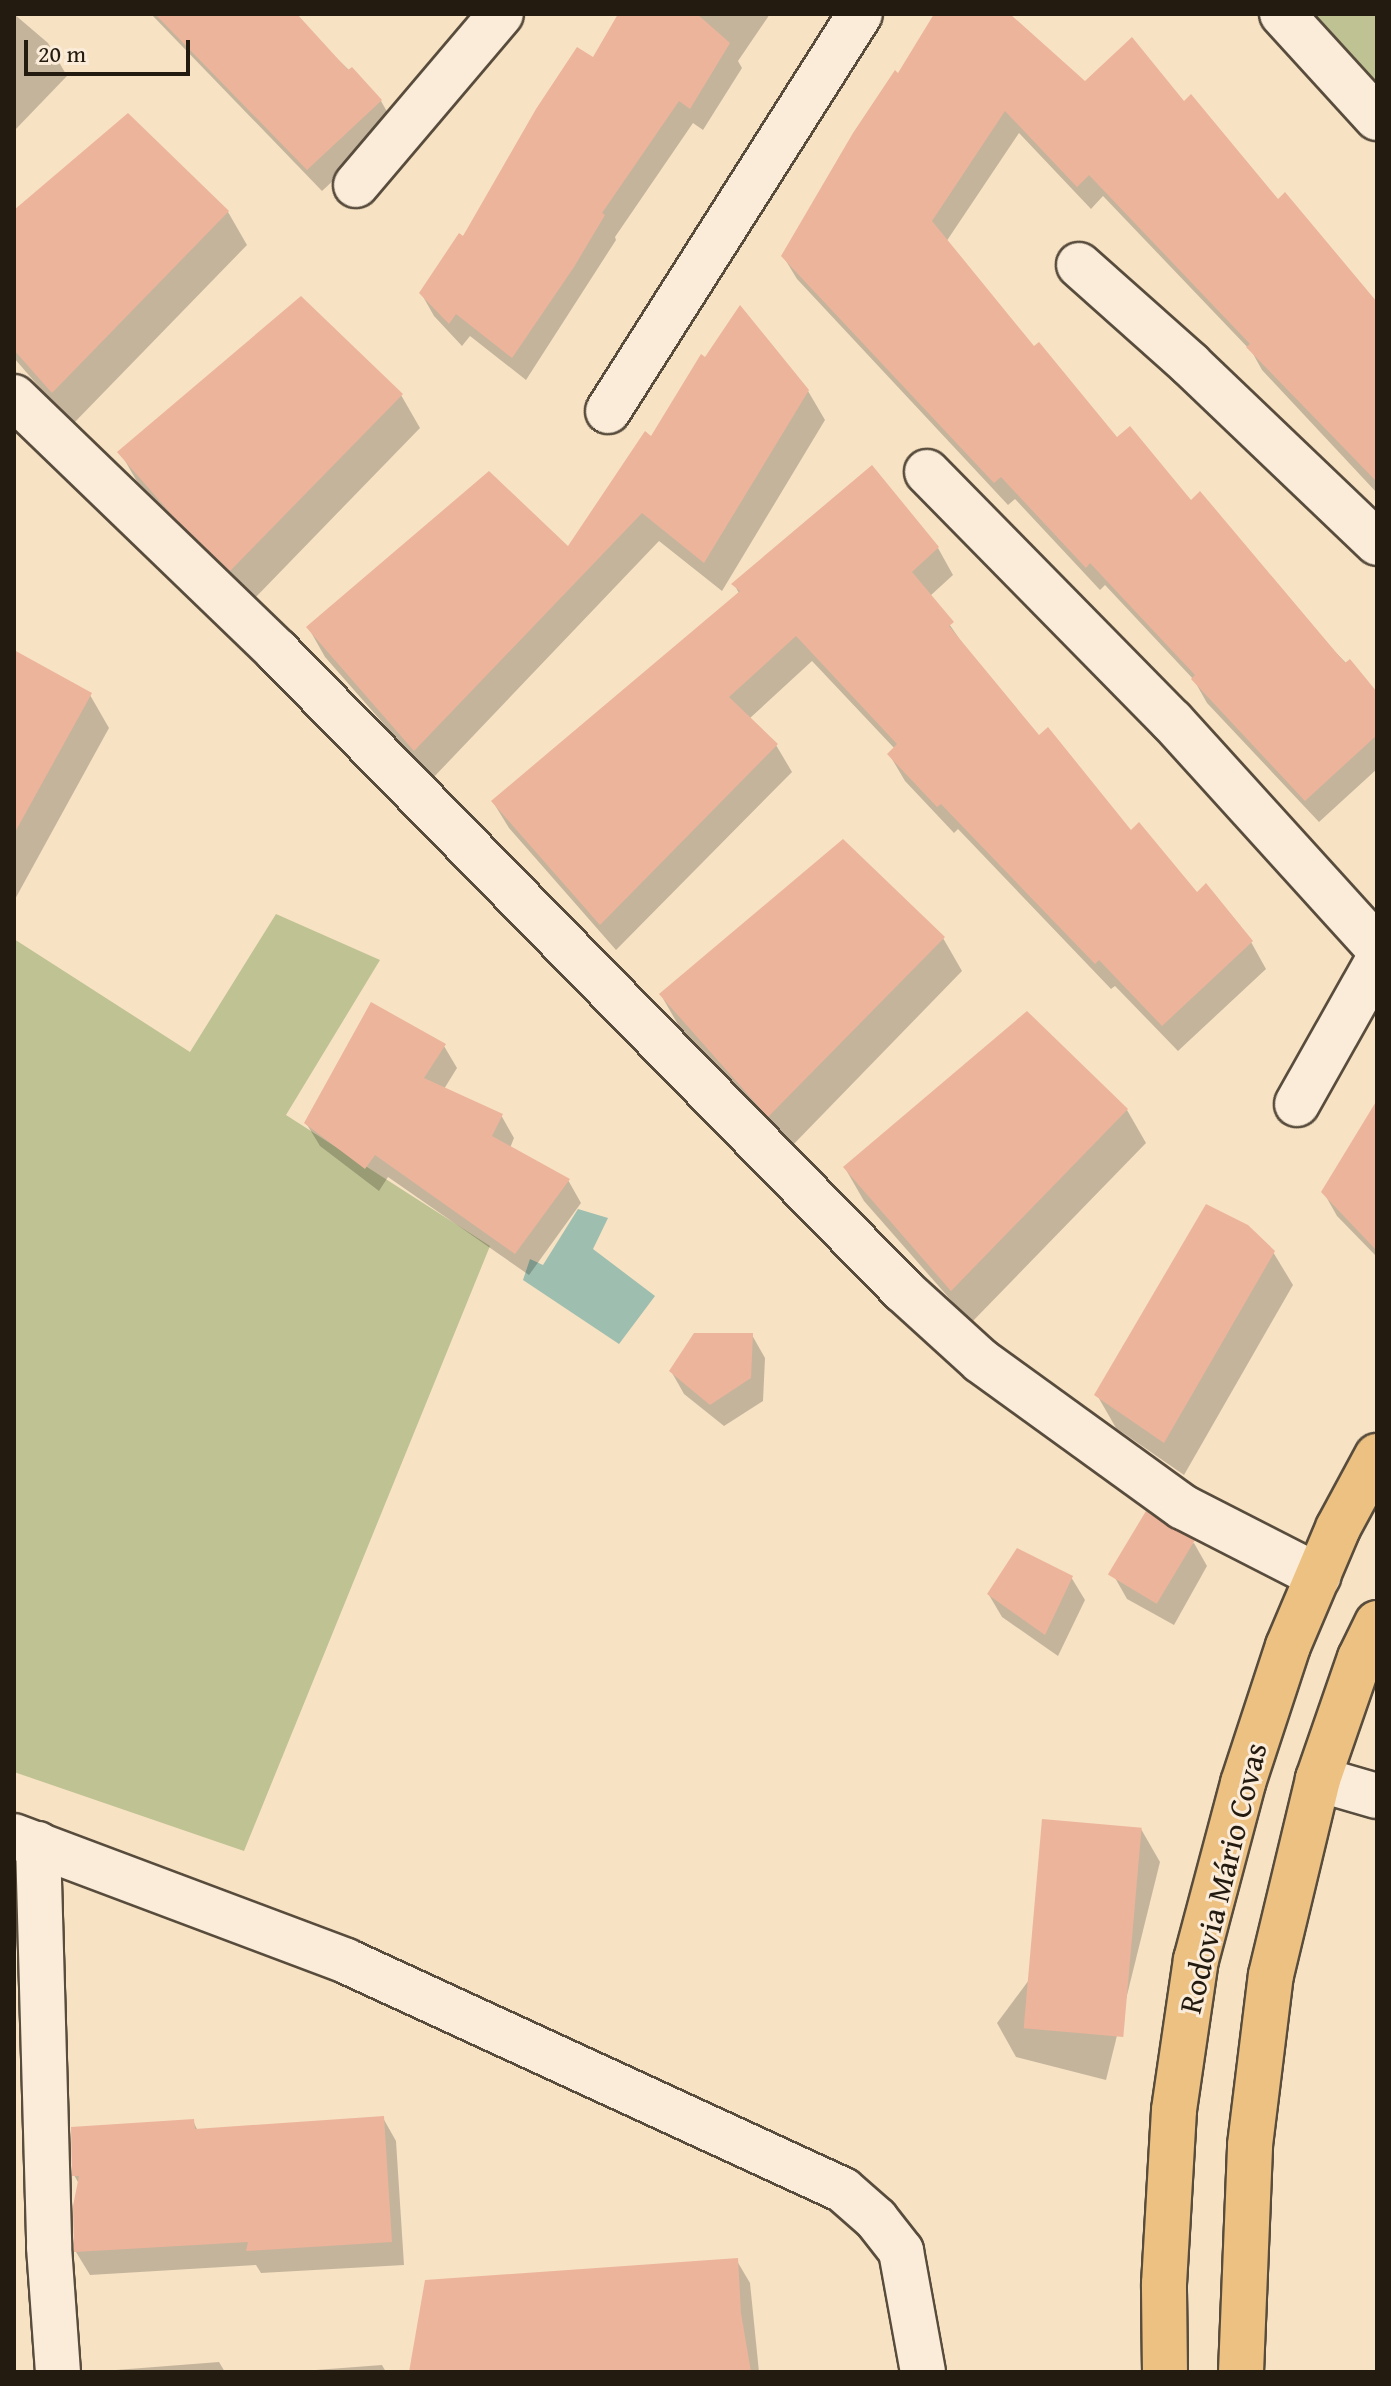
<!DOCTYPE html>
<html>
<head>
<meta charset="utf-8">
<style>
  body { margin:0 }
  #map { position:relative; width:1391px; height:2386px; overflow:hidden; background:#f7e2c3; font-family:"Gentium Book Plus",serif }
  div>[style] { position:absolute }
  .green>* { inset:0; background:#bfc292 }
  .water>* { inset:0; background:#9ebeaf }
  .shadow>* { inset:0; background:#0003 }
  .building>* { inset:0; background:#ecb49b; transform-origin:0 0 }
  .roads { filter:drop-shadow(2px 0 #584c3d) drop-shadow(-2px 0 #584c3d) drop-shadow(0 2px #584c3d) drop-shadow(0 -2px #584c3d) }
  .street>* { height:44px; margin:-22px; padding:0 22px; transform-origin:22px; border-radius:22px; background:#faecd8 }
  .primary>* { height:44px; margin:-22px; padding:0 22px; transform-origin:22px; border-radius:22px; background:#ecc182 }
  span { translate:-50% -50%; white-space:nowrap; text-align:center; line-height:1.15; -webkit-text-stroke:6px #faecd8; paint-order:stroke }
  .street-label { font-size:32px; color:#231a10 }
  .frame { position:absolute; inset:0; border:16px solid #231a10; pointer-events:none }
  .scale { position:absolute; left:24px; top:40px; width:166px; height:36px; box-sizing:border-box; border:4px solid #231a10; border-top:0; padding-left:10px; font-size:24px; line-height:28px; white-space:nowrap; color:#231a10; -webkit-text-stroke:6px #faecd8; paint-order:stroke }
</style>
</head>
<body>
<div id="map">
  <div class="green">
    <div style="clip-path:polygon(1270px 14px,1377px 14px,1377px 118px)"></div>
    <div style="clip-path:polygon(276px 914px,380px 960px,286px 1115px,490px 1246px,244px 1851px,14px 1772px,14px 939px,190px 1052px)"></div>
  </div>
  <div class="water">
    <div style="clip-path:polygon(578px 1209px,608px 1218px,593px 1249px,655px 1296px,619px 1344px,523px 1280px,530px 1259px,543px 1265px)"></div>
  </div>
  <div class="shadow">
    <div style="clip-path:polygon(14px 14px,48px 43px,67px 76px,14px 131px)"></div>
    <div style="clip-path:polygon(151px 14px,291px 14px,381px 101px,394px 124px,322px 191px)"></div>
    <div style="clip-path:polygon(620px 14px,770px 14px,738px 61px,742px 68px,703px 130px,693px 123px,615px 237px,616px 240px,526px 380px,470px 336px,462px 346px,434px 316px,421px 293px,593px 60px)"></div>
    <div style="clip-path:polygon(936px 14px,1001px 14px,1085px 84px,1184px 104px,1377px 306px,1377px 493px,1262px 370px,1252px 352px,1103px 196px,1091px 209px,1019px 133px,946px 242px,1034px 349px,1117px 440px,1191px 503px,1377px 695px,1377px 769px,1319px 822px,1207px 703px,1194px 680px,1105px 585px,1100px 590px,1015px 499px,1008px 505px,797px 279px,783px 256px)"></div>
    <div style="clip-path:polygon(14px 212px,228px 212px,247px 245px,72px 425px,14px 358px)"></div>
    <div style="clip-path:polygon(808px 391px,825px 420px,722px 591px,659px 541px,432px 779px,325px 657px,308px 627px,568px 549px,652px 439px)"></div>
    <div style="clip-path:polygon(401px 395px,420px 428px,250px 603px,194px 548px,139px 485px,120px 452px)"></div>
    <div style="clip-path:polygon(938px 548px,953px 575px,930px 596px,967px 650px,1039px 738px,1131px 832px,1251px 942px,1266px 969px,1178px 1051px,1115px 986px,1111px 989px,958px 829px,954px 833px,905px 781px,889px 754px,895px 749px,812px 661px,749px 719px,776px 745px,792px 772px,616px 950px,509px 828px,493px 802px,740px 595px,734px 584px)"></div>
    <div style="clip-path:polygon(14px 652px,90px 695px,109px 728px,14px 901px)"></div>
    <div style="clip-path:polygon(943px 938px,962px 971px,789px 1149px,680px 1028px,661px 995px)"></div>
    <div style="clip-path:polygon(444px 1046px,457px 1068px,444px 1089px,501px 1115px,514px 1138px,510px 1148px,568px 1180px,581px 1203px,529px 1275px,388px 1177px,379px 1191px,320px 1146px,306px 1123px)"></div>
    <div style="clip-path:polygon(1377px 1104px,1377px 1257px,1337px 1216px,1324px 1193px)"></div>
    <div style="clip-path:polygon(1127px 1110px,1146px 1143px,971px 1323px,864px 1201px,845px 1168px)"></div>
    <div style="clip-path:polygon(1273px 1252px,1293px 1285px,1184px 1475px,1116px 1428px,1097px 1395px)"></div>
    <div style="clip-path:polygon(752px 1335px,765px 1358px,763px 1401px,724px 1426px,684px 1394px,671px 1371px)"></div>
    <div style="clip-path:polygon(1194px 1543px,1207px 1566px,1174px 1625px,1127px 1599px,1114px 1576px)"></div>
    <div style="clip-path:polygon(1071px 1577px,1085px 1600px,1058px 1656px,1002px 1617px,989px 1595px)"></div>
    <div style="clip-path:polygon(1141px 1829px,1160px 1862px,1106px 2080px,1016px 2057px,997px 2023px)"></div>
    <div style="clip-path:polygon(383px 2118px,396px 2141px,404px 2265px,261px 2273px,256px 2265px,90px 2275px,76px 2252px,79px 2184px,74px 2175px,193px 2121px,198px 2131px)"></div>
    <div style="clip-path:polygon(737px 2261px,750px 2283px,759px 2372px,411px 2372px)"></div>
    <div style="clip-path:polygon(219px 2362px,225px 2372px,90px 2372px)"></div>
    <div style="clip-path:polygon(382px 2365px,386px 2372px,289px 2372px)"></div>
  </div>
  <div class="building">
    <div style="clip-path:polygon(155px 14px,297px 14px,348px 70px,352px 67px,382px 100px,307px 170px)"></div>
    <div style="clip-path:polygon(618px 14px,697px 14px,730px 43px,690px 109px,679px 101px,602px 213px,605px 215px,574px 267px,512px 358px,456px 314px,449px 324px,419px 293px,459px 233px,463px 236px,536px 109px,577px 47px,593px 57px)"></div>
    <div style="clip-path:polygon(934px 14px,1010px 14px,1085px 81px,1132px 37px,1184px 101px,1191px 94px,1278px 199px,1285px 192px,1377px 302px,1377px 482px,1246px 347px,1250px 344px,1089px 175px,1077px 187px,1005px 111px,932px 221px,1034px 346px,1039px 342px,1117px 437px,1130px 426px,1191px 500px,1200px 491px,1345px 663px,1350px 659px,1377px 692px,1377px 735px,1305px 801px,1191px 679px,1195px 675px,1090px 563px,1086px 568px,1001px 477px,994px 483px,781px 256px,853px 133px,895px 70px,898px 73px)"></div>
    <div style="clip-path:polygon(128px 113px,229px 211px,52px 393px,14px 350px,14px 210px)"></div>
    <div style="clip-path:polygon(301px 296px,403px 394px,230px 571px,172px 515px,117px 452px)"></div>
    <div style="clip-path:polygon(740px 305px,809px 390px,704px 563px,642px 513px,414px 751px,306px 627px,489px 471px,568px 546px,645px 431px,651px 436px,701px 354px,705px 357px)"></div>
    <div style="clip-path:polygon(872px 465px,939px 547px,912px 572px,954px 622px,949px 626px,1039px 735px,1048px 727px,1131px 830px,1139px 822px,1197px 892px,1206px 883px,1253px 941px,1162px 1026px,1099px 960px,1095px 964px,941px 804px,937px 807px,887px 754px,897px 744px,796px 636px,729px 697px,778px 744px,600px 925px,491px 801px,740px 591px,731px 584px)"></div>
    <div style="clip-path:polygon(14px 650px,92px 693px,14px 834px)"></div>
    <div style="clip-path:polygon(843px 839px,945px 937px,768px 1117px,659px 994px)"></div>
    <div style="clip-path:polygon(371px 1002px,446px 1044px,424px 1078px,503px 1114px,492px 1136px,570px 1179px,515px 1254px,375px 1155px,365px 1169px,304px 1123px)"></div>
    <div style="clip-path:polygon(1027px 1011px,1128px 1109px,951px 1291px,843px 1167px)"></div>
    <div style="clip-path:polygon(1377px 1100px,1377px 1251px,1321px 1192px)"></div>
    <div style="clip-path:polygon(1206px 1204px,1248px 1225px,1275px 1251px,1164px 1443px,1094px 1395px)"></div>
    <div style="clip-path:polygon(694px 1333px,753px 1333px,751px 1378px,710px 1405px,669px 1371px)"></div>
    <div style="left:1146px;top:1511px;width:57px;height:74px;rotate:31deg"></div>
    <div style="clip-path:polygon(1017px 1548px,1073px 1576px,1045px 1635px,987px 1594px)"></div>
    <div style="left:1042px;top:1819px;width:100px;height:210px;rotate:5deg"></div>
    <div style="clip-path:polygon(384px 2116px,392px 2242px,246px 2251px,248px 2242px,74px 2252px,73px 2206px,79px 2176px,72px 2176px,71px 2127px,194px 2119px,195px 2129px)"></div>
    <div style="clip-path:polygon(738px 2258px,741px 2313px,751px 2372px,409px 2372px,425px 2280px)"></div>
  </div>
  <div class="roads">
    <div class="street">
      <div style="left:1282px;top:14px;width:141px;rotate:47.6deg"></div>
      <div style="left:356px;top:185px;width:224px;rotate:-49.7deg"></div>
      <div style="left:1079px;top:265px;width:149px;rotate:41.7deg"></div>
      <div style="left:1190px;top:364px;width:259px;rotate:43.7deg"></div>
      <div style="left:14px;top:397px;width:366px;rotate:44deg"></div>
      <div style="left:277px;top:651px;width:895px;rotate:45.59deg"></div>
      <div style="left:903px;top:1290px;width:105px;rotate:42.3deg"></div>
      <div style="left:981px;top:1361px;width:249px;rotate:35.9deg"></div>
      <div style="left:1183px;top:1507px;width:152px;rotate:27.1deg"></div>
      <div style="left:608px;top:411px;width:470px;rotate:-57.6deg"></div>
      <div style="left:927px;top:472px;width:349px;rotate:45.5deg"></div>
      <div style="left:1172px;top:721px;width:305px;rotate:47.8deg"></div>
      <div style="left:1297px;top:1104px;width:163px;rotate:-60.6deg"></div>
      <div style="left:1318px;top:1779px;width:61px;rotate:16.1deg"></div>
      <div style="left:14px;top:1836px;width:355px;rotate:20.6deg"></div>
      <div style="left:346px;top:1961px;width:547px;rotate:24.74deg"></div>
      <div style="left:843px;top:2190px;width:44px;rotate:41.3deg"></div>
      <div style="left:876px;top:2219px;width:41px;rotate:52deg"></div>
      <div style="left:901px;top:2251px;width:123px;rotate:79.7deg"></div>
      <div style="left:38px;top:1844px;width:403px;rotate:88.4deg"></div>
      <div style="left:49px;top:2247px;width:125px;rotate:85.9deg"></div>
    </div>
    <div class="primary">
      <div style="left:1165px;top:2372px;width:88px;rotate:-90.7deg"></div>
      <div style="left:1164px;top:2284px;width:174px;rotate:-86.7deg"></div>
      <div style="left:1174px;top:2110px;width:152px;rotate:-81.7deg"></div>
      <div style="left:1196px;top:1960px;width:183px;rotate:-75.1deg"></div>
      <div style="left:1243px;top:1783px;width:144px;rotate:-71.8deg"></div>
      <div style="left:1288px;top:1646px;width:128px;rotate:-67deg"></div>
      <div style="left:1338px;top:1528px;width:82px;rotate:-61.6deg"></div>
      <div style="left:1241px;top:2372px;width:227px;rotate:-87.7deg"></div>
      <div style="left:1250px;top:2145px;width:171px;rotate:-83deg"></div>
      <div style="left:1271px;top:1975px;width:202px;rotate:-76.5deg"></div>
      <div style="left:1318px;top:1779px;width:128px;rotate:-70.9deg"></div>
      <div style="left:1360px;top:1658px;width:39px;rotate:-64deg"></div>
    </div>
  </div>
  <div class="street-label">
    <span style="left:1223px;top:1878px;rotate:-76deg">Rodovia Mário Covas</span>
  </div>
  <div class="frame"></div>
  <div class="scale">20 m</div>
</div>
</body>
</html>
